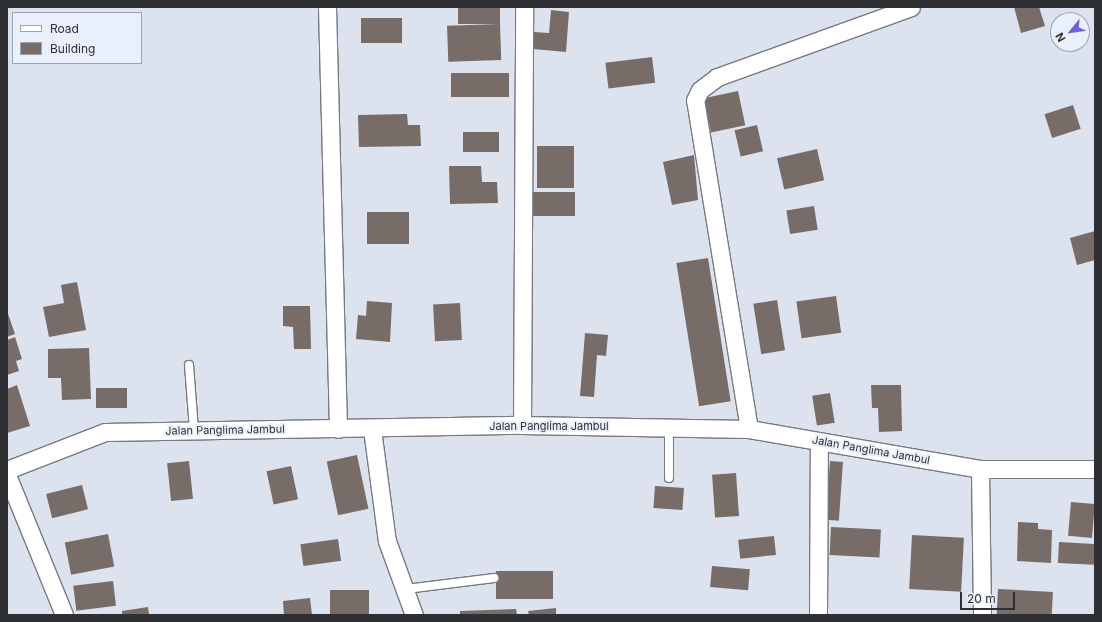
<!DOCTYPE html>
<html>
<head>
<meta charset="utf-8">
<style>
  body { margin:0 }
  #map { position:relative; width:1102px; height:622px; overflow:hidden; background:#dde3ee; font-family:Inter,sans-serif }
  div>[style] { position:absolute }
  .building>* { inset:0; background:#776c67; transform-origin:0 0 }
  .roads { filter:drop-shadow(1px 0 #757a84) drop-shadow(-1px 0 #757a84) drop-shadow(0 1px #757a84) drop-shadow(0 -1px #757a84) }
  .service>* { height:8px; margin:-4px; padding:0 4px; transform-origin:4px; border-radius:4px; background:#fff }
  .minor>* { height:17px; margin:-8.5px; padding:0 8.5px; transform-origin:8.5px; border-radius:8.5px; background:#fff }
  span { translate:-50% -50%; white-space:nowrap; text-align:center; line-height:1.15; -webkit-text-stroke:4px #eaf0fb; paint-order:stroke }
  .street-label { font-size:11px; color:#2e3034 }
  .frame { position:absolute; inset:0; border:8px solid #2e3034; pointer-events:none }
  .legend { position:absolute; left:12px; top:12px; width:130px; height:52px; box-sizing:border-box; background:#eaf0fb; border:1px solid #9fa3ab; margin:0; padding:5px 7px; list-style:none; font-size:12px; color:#2e3034 }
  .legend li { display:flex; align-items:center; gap:8px; height:20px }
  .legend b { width:20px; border:1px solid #9fa3ab }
  .north { position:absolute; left:1050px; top:12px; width:40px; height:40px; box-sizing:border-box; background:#eaf0fb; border:1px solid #9fa3ab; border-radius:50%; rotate:241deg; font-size:11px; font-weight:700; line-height:16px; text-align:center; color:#2e3034 }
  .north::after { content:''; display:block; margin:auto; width:14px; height:18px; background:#6f61db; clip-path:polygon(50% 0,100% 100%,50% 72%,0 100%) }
  .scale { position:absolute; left:960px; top:592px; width:55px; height:18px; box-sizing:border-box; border:2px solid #2e3034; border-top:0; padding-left:5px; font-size:12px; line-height:14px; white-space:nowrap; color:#2e3034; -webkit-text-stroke:3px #eaf0fb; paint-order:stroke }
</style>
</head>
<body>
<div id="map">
  <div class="building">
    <div style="left:458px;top:7px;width:42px;height:17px"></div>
    <div style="clip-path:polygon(1014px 7px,1039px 7px,1045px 26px,1021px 33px)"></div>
    <div style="clip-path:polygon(551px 10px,569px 12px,566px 52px,533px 49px,534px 32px,549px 33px)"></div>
    <div style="left:402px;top:18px;width:25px;height:41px;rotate:90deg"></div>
    <div style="left:500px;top:24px;width:36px;height:53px;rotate:88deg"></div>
    <div style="left:652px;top:57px;width:26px;height:47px;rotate:83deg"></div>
    <div style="left:509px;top:73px;width:24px;height:58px;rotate:90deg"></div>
    <div style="left:738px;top:91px;width:35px;height:35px;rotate:78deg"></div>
    <div style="left:1073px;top:105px;width:25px;height:30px;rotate:72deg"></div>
    <div style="clip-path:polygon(407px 114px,408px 125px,420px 125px,421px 146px,359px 147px,358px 115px)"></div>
    <div style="left:757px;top:125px;width:27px;height:23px;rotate:77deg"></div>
    <div style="left:499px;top:132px;width:20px;height:36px;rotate:90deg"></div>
    <div style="left:537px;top:146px;width:37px;height:42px"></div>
    <div style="left:817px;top:149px;width:32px;height:41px;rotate:77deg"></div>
    <div style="clip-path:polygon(694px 155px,698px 200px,672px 205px,663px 162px)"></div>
    <div style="clip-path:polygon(449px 166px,481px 166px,482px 182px,497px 182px,498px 203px,450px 204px)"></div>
    <div style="left:529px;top:192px;width:46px;height:24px"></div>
    <div style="left:814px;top:206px;width:24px;height:28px;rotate:81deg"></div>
    <div style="left:367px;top:212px;width:42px;height:32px"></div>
    <div style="clip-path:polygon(1095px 231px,1095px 260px,1077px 265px,1070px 238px)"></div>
    <div style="left:708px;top:258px;width:145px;height:32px;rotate:81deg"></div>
    <div style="clip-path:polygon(77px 282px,86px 330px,49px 337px,43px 307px,64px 303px,61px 285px)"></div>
    <div style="left:836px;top:296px;width:37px;height:40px;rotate:82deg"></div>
    <div style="left:777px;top:300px;width:51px;height:24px;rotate:81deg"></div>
    <div style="clip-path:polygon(367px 301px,392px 303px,390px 342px,356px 339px,358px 315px,366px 316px)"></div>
    <div style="left:460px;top:303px;width:37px;height:27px;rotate:87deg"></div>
    <div style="clip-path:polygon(283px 306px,310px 306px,311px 349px,294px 349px,293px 327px,283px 326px)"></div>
    <div style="clip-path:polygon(7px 311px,15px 334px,7px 337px)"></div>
    <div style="clip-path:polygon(585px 333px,608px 335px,606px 356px,597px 355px,594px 397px,580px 396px)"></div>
    <div style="clip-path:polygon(15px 337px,22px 359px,16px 361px,19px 371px,7px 375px,7px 340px)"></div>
    <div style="clip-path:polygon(89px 348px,91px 399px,62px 400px,61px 378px,48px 378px,48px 349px)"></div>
    <div style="clip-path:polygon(17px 385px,30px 426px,7px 433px,7px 389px)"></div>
    <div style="clip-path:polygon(871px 385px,901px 385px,902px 431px,879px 432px,878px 408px,872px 408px)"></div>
    <div style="left:127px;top:388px;width:20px;height:31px;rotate:90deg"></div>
    <div style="left:830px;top:393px;width:30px;height:18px;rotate:81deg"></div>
    <div style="left:357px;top:455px;width:55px;height:31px;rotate:78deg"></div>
    <div style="left:189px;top:461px;width:38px;height:22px;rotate:84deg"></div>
    <div style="left:830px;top:461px;width:13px;height:59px;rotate:4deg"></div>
    <div style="left:291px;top:466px;width:34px;height:25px;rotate:78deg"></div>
    <div style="left:736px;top:473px;width:43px;height:24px;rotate:86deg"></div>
    <div style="left:82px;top:485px;width:25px;height:37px;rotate:76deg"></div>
    <div style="left:655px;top:486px;width:29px;height:22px;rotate:4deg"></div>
    <div style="left:1071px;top:502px;width:24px;height:34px;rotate:5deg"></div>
    <div style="clip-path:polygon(1018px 522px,1038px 523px,1038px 529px,1052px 530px,1051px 563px,1017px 561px)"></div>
    <div style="left:831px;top:527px;width:50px;height:28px;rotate:3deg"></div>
    <div style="left:108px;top:534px;width:33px;height:44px;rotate:79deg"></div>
    <div style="left:912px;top:535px;width:52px;height:54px;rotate:3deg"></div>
    <div style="left:774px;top:536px;width:19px;height:36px;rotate:84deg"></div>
    <div style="left:338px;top:539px;width:22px;height:38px;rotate:82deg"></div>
    <div style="left:1059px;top:542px;width:36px;height:21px;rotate:3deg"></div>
    <div style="left:712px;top:566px;width:38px;height:21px;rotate:5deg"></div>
    <div style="left:553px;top:571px;width:28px;height:57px;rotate:90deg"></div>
    <div style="left:113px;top:581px;width:25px;height:40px;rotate:83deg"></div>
    <div style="left:998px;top:589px;width:55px;height:25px;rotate:3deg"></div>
    <div style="left:369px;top:590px;width:25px;height:39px;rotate:90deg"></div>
    <div style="clip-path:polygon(310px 598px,312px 615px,284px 615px,283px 601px)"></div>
    <div style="clip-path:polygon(148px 607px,149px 615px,122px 615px,122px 611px)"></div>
    <div style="clip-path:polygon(556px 608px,556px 615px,529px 615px,528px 611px)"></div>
    <div style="clip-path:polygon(516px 609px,517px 615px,460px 615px,460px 611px)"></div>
  </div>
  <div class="roads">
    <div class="service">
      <div style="left:189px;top:365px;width:65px;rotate:85.6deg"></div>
      <div style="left:669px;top:428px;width:50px;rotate:90deg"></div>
      <div style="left:406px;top:589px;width:89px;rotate:-7.1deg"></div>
    </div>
    <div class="minor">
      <div style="left:327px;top:7px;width:422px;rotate:88.5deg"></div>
      <div style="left:522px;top:425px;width:418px;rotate:-89.7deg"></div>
      <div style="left:372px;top:429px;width:113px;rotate:82.4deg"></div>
      <div style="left:387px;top:541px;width:79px;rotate:70deg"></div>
      <div style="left:749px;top:429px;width:333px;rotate:-99.3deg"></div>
      <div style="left:695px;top:100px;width:11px;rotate:-63deg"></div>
      <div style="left:700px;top:90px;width:21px;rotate:-37deg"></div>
      <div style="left:717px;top:77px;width:206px;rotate:-19.8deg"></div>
      <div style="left:980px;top:469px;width:146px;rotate:89.2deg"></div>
      <div style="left:7px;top:470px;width:105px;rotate:-21.2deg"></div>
      <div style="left:105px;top:432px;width:417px;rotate:-1deg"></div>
      <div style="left:522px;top:425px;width:227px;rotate:1deg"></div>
      <div style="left:749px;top:429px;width:234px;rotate:9.8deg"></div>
      <div style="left:980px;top:469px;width:115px"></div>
      <div style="left:7px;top:475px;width:151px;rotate:67.8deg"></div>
      <div style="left:818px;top:615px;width:173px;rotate:-89.7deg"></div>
    </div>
  </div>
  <div class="street-label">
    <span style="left:549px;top:426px">Jalan Panglima Jambul</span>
    <span style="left:225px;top:430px;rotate:-1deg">Jalan Panglima Jambul</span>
    <span style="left:871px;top:450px;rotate:10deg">Jalan Panglima Jambul</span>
  </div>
  <div class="frame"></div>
  <ul class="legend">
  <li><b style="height:5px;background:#fff"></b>Road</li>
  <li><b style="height:11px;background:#776c67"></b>Building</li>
  </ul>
  <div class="north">N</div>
  <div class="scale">20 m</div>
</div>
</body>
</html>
